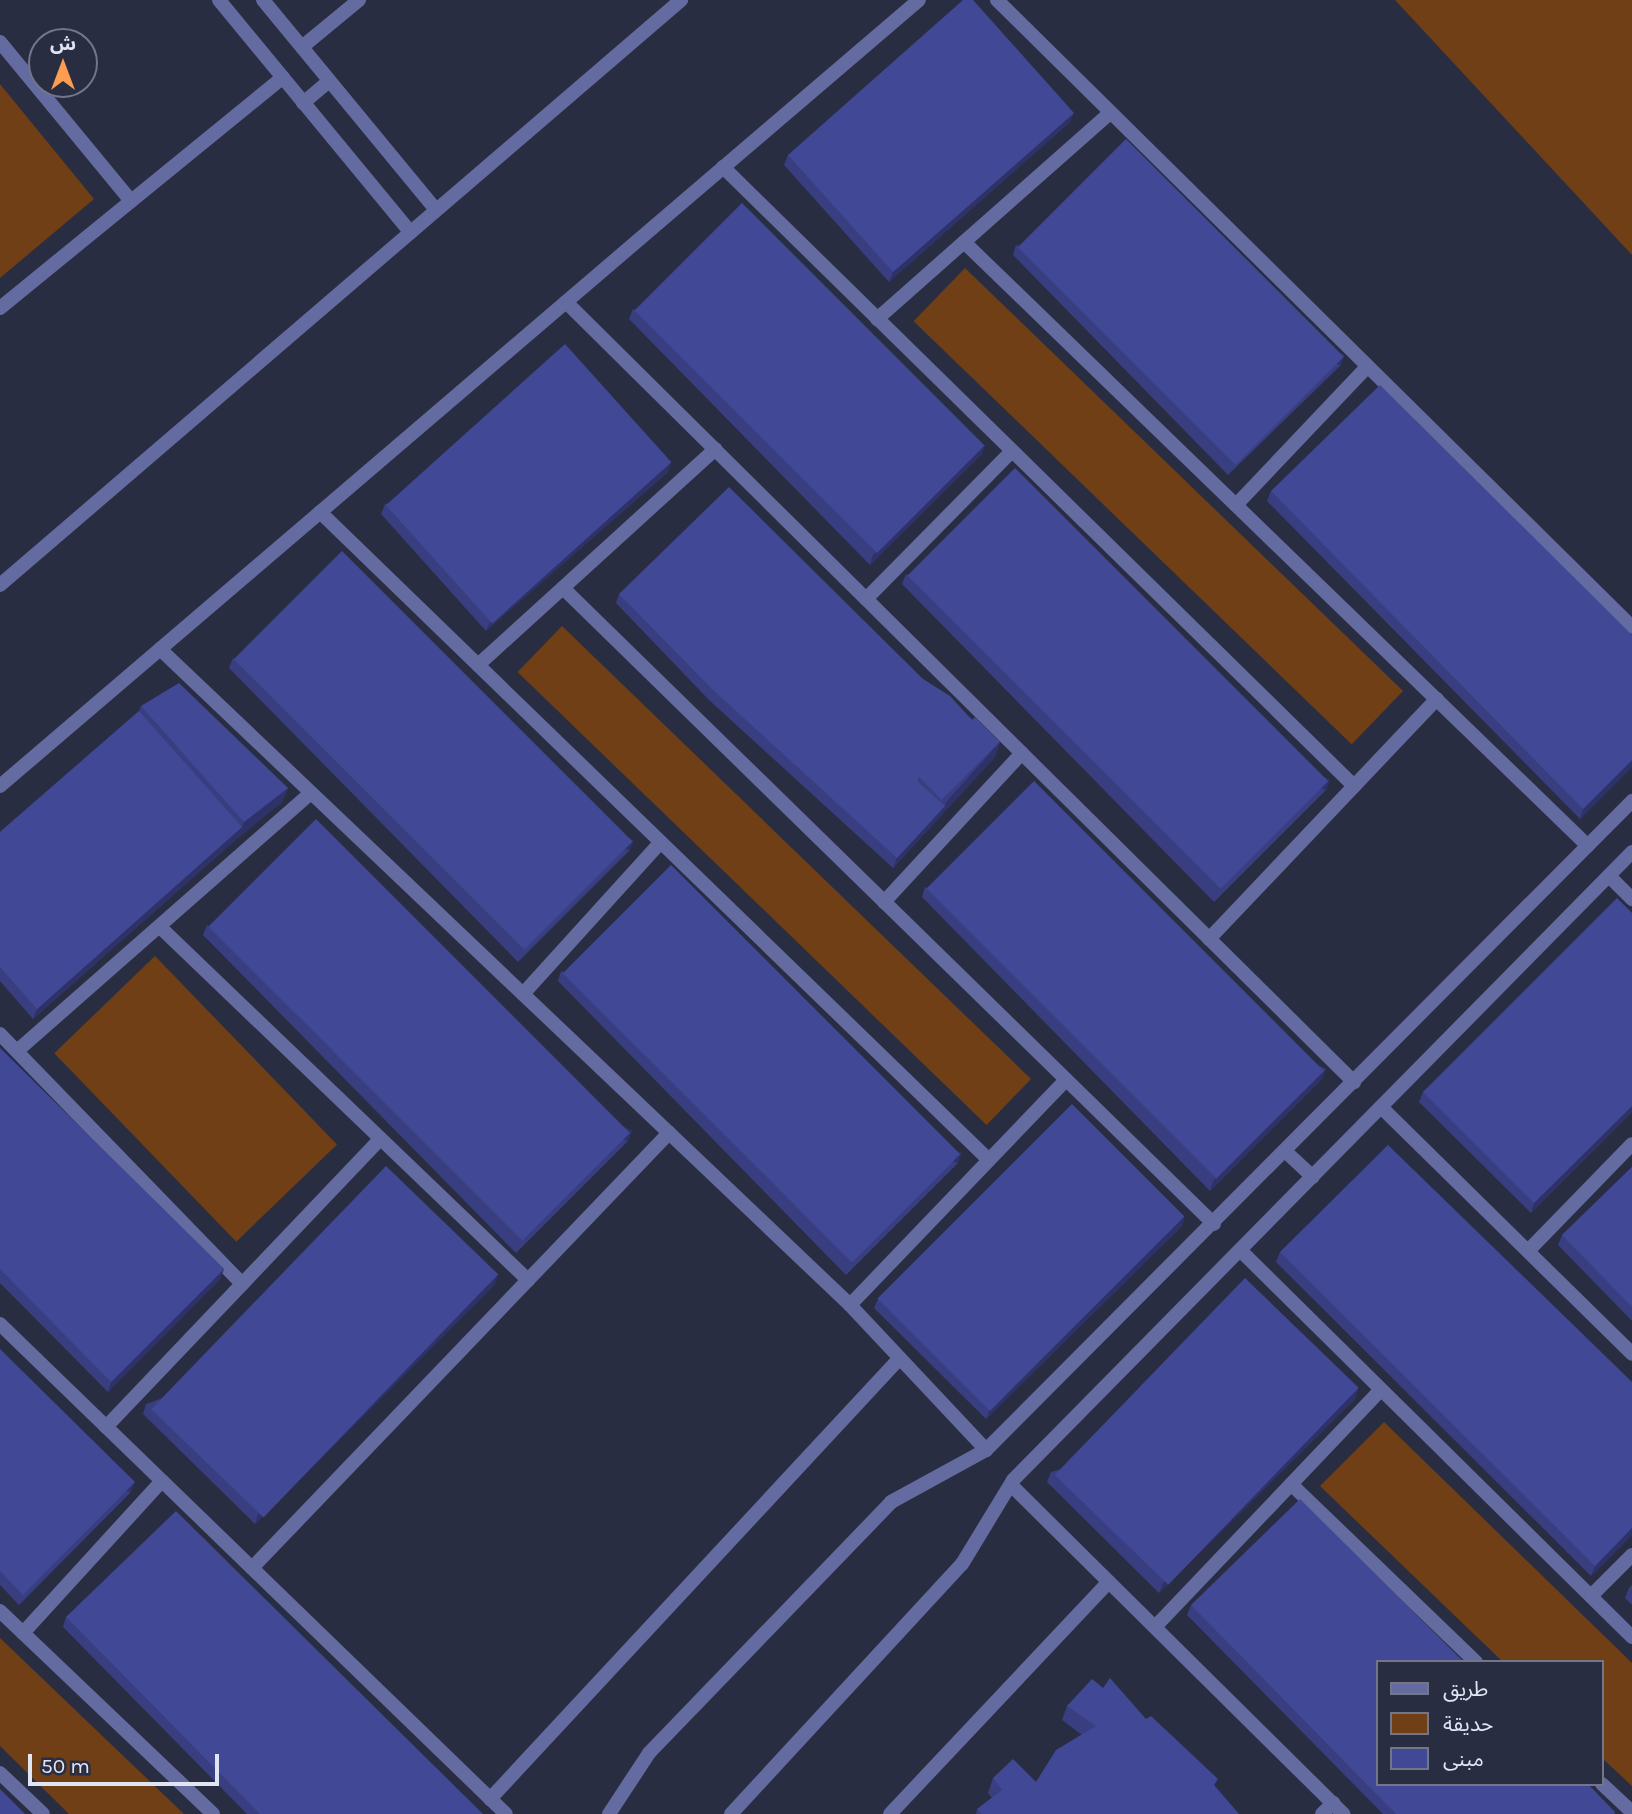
<!DOCTYPE html>
<html>
<head>
<meta charset="utf-8">
<style>
  body { margin:0 }
  #map { position:relative; width:1632px; height:1814px; overflow:hidden; background:#292d42; font-family:Karla,"Noto Sans Arabic",sans-serif }
  div>[style] { position:absolute }
  .green>* { inset:0; background:#703f15; transform-origin:0 0 }
  .minor>* { height:14px; margin:-7px; padding:0 7px; transform-origin:7px; border-radius:7px; background:#636ba0 }
  .tertiary>* { height:14px; margin:-7px; padding:0 7px; transform-origin:7px; border-radius:7px; background:#636ba0 }
  .wall>* { inset:0; background:#383e80 }
  .shaded-wall>* { inset:0; background:#2e3268; transform-origin:0 0 }
  .building>* { inset:0; background:#414895; transform-origin:0 0 }
  span { translate:-50% -50%; white-space:nowrap; text-align:center; line-height:1.15; -webkit-text-stroke:5px #292d42; paint-order:stroke }
  .legend { position:absolute; left:1376px; top:1660px; width:228px; height:126px; box-sizing:border-box; background:#292d42; border:2px solid #737688; margin:0; padding:9px 12px; list-style:none; font-size:21px; color:#e1e4f2 }
  .legend li { display:flex; align-items:center; gap:14px; height:35px }
  .legend b { width:35px; border:2px solid #737688 }
  .north { position:absolute; left:28px; top:28px; width:70px; height:70px; box-sizing:border-box; background:#292d42; border:2px solid #737688; border-radius:50%; rotate:0deg; font-size:19px; font-weight:700; line-height:28px; text-align:center; color:#e1e4f2 }
  .north::after { content:''; display:block; margin:auto; width:24px; height:32px; background:#fc9d52; clip-path:polygon(50% 0,100% 100%,50% 72%,0 100%) }
  .scale { position:absolute; left:28px; top:1754px; width:191px; height:32px; box-sizing:border-box; border:4px solid #e1e4f2; border-top:0; padding-left:9px; font-size:21px; line-height:24px; white-space:nowrap; color:#e1e4f2; -webkit-text-stroke:5px #292d42; paint-order:stroke }
</style>
</head>
<body>
<div id="map">
  <div class="green">
    <div style="clip-path:polygon(1395px 0,1632px 0,1632px 255px)"></div>
    <div style="clip-path:polygon(0 84px,94px 199px,0 278px)"></div>
    <div style="left:965px;top:268px;width:609px;height:74px;rotate:44deg"></div>
    <div style="left:562px;top:626px;width:652px;height:64px;rotate:44deg"></div>
    <div style="left:155px;top:956px;width:262px;height:140px;rotate:46deg"></div>
    <div style="clip-path:polygon(1384px 1422px,1632px 1663px,1632px 1786px,1602px 1758px,1602px 1662px,1503px 1662px,1320px 1486px)"></div>
    <div style="clip-path:polygon(0 1638px,184px 1814px,69px 1814px,0 1746px)"></div>
  </div>
  <div class="minor">
    <div style="left:219px;top:0;width:301px;rotate:50.5deg"></div>
    <div style="left:263px;top:0;width:272px;rotate:50.5deg"></div>
    <div style="left:997px;top:0;width:892px;rotate:44.64deg"></div>
    <div style="left:0;top:42px;width:206px;rotate:50.5deg"></div>
    <div style="left:302px;top:47px;width:74px;rotate:-39.5deg"></div>
    <div style="left:303px;top:103px;width:34px;rotate:-40deg"></div>
    <div style="left:723px;top:167px;width:884px;rotate:44.45deg"></div>
    <div style="left:964px;top:242px;width:868px;rotate:44.07deg"></div>
    <div style="left:566px;top:302px;width:1109px;rotate:44.71deg"></div>
    <div style="left:0;top:308px;width:365px;rotate:-39.2deg"></div>
    <div style="left:877px;top:319px;width:311px;rotate:-41.5deg"></div>
    <div style="left:1236px;top:505px;width:190px;rotate:-46.5deg"></div>
    <div style="left:320px;top:512px;width:931px;rotate:44.09deg"></div>
    <div style="left:0;top:585px;width:898px;rotate:-40.66deg"></div>
    <div style="left:563px;top:588px;width:910px;rotate:44.33deg"></div>
    <div style="left:866px;top:599px;width:208px;rotate:-45.4deg"></div>
    <div style="left:160px;top:649px;width:952px;rotate:43.55deg"></div>
    <div style="left:850px;top:1305px;width:199px;rotate:46.8deg"></div>
    <div style="left:478px;top:665px;width:321px;rotate:-42.3deg"></div>
    <div style="left:0;top:786px;width:1209px;rotate:-40.54deg"></div>
    <div style="left:1609px;top:876px;width:33px;rotate:45deg"></div>
    <div style="left:884px;top:902px;width:203px;rotate:-47.2deg"></div>
    <div style="left:160px;top:927px;width:510px;rotate:43.81deg"></div>
    <div style="left:1209px;top:939px;width:331px;rotate:-46.5deg"></div>
    <div style="left:523px;top:994px;width:205px;rotate:-47.8deg"></div>
    <div style="left:0;top:1034px;width:348px;rotate:45.9deg"></div>
    <div style="left:17px;top:1051px;width:391px;rotate:-41.3deg"></div>
    <div style="left:1381px;top:1107px;width:352px;rotate:44.5deg"></div>
    <div style="left:1240px;top:1250px;width:551px;rotate:44.63deg"></div>
    <div style="left:1528px;top:1251px;width:149px;rotate:-45.8deg"></div>
    <div style="left:850px;top:1305px;width:312px;rotate:-46.2deg"></div>
    <div style="left:0;top:1324px;width:704px;rotate:44.08deg"></div>
    <div style="left:106px;top:1427px;width:398px;rotate:-46.4deg"></div>
    <div style="left:1291px;top:1484px;width:257px;rotate:43.9deg"></div>
    <div style="left:1011px;top:1485px;width:468px;rotate:44.7deg"></div>
    <div style="left:252px;top:1568px;width:603px;rotate:-46.21deg"></div>
    <div style="left:1591px;top:1596px;width:58px;rotate:-45deg"></div>
    <div style="left:0;top:1611px;width:294px;rotate:43.6deg"></div>
    <div style="left:1155px;top:1627px;width:327px;rotate:-46.4deg"></div>
    <div style="left:23px;top:1633px;width:206px;rotate:-47.6deg"></div>
    <div style="left:0;top:1773px;width:59px;rotate:43.6deg"></div>
    <div style="left:1602px;top:1784px;width:41px;rotate:43deg"></div>
    <div style="left:490px;top:1799px;width:602px;rotate:-47.09deg"></div>
    <div style="left:890px;top:1814px;width:319px;rotate:-46.7deg"></div>
    <div style="left:1322px;top:1814px;width:16px;rotate:-45deg"></div>
  </div>
  <div class="tertiary">
    <div style="left:1285px;top:1151px;width:38px;rotate:43deg"></div>
    <div style="left:609px;top:1814px;width:73px;rotate:-56.7deg"></div>
    <div style="left:649px;top:1753px;width:349px;rotate:-46deg"></div>
    <div style="left:891px;top:1502px;width:108px;rotate:-28.7deg"></div>
    <div style="left:986px;top:1450px;width:916px;rotate:-45.13deg"></div>
    <div style="left:731px;top:1814px;width:340px;rotate:-47.3deg"></div>
    <div style="left:962px;top:1564px;width:98px;rotate:-58.7deg"></div>
    <div style="left:1013px;top:1480px;width:882px;rotate:-45.41deg"></div>
  </div>
  <div class="wall">
    <div style="clip-path:polygon(1070px 122px,889px 282px,784px 165px,788px 155px)"></div>
    <div style="clip-path:polygon(1016px 245px,1341px 365px,1228px 475px,1013px 255px)"></div>
    <div style="clip-path:polygon(633px 309px,982px 454px,870px 565px,629px 319px)"></div>
    <div style="clip-path:polygon(668px 472px,486px 631px,381px 514px,385px 504px)"></div>
    <div style="clip-path:polygon(1271px 491px,1632px 635px,1632px 767px,1580px 819px,1267px 501px)"></div>
    <div style="clip-path:polygon(906px 574px,1330px 780px,1326px 790px,1214px 902px,902px 584px)"></div>
    <div style="clip-path:polygon(619px 594px,923px 679px,1000px 742px,995px 757px,893px 868px,709px 700px,616px 603px)"></div>
    <div style="clip-path:polygon(233px 658px,630px 850px,518px 962px,229px 668px)"></div>
    <div style="clip-path:polygon(141px 706px,288px 788px,282px 802px,239px 837px,33px 1019px,0 981px,0 832px,139px 711px)"></div>
    <div style="clip-path:polygon(925px 887px,1326px 1069px,1322px 1079px,1210px 1191px,922px 897px)"></div>
    <div style="clip-path:polygon(1632px 913px,1632px 1112px,1531px 1213px,1419px 1102px,1423px 1092px)"></div>
    <div style="clip-path:polygon(207px 925px,632px 1131px,628px 1141px,516px 1253px,203px 935px)"></div>
    <div style="clip-path:polygon(561px 971px,958px 1163px,846px 1275px,558px 981px)"></div>
    <div style="clip-path:polygon(0 1048px,224px 1269px,220px 1279px,108px 1392px,0 1283px)"></div>
    <div style="clip-path:polygon(1632px 1167px,1632px 1321px,1558px 1245px,1562px 1235px)"></div>
    <div style="clip-path:polygon(1182px 1226px,986px 1419px,874px 1308px,878px 1299px)"></div>
    <div style="clip-path:polygon(1280px 1252px,1632px 1535px,1591px 1576px,1276px 1262px)"></div>
    <div style="clip-path:polygon(498px 1275px,494px 1285px,255px 1524px,143px 1414px,146px 1404px)"></div>
    <div style="clip-path:polygon(0 1349px,131px 1492px,19px 1605px,0 1585px)"></div>
    <div style="clip-path:polygon(1358px 1389px,1355px 1399px,1159px 1593px,1047px 1482px,1051px 1472px)"></div>
    <div style="clip-path:polygon(1632px 1585px,1632px 1605px,1625px 1598px,1629px 1588px)"></div>
    <div style="clip-path:polygon(1191px 1605px,1615px 1812px,1615px 1814px,1383px 1814px,1187px 1615px)"></div>
    <div style="clip-path:polygon(66px 1617px,483px 1814px,247px 1814px,63px 1627px)"></div>
    <div style="clip-path:polygon(1103px 1688px,1146px 1719px,1215px 1787px,1239px 1814px,976px 1814px,977px 1809px,992px 1798px,988px 1793px,993px 1778px,1036px 1782px,1082px 1735px,1062px 1720px,1067px 1706px)"></div>
  </div>
  <div class="shaded-wall">
    <div style="clip-path:polygon(1074px 113px,1070px 122px,889px 282px,893px 272px)"></div>
    <div style="left:1345px;top:355px;width:11px;height:158px;rotate:112deg"></div>
    <div style="clip-path:polygon(986px 444px,982px 454px,870px 565px,873px 555px)"></div>
    <div style="clip-path:polygon(671px 462px,668px 472px,486px 631px,490px 622px)"></div>
    <div style="clip-path:polygon(1000px 742px,995px 757px,893px 868px,897px 858px,945px 806px,946px 802px)"></div>
    <div style="clip-path:polygon(1632px 760px,1632px 767px,1580px 819px,1583px 809px)"></div>
    <div style="left:1330px;top:780px;width:11px;height:158px;rotate:112deg"></div>
    <div style="clip-path:polygon(288px 788px,282px 802px,239px 837px,33px 1019px,37px 1009px,242px 827px,244px 822px)"></div>
    <div style="left:634px;top:840px;width:11px;height:158px;rotate:112deg"></div>
    <div style="clip-path:polygon(1326px 1069px,1322px 1079px,1210px 1191px,1213px 1181px)"></div>
    <div style="clip-path:polygon(1632px 1106px,1632px 1112px,1531px 1213px,1534px 1203px)"></div>
    <div style="left:632px;top:1131px;width:11px;height:158px;rotate:112deg"></div>
    <div style="left:962px;top:1153px;width:11px;height:158px;rotate:112deg"></div>
    <div style="clip-path:polygon(1185px 1216px,1182px 1226px,986px 1419px,990px 1409px)"></div>
    <div style="clip-path:polygon(224px 1269px,220px 1279px,108px 1392px,111px 1382px)"></div>
    <div style="clip-path:polygon(498px 1275px,494px 1285px,255px 1524px,258px 1514px)"></div>
    <div style="clip-path:polygon(1358px 1389px,1355px 1399px,1159px 1593px,1163px 1583px)"></div>
    <div style="left:135px;top:1482px;width:11px;height:159px;rotate:112deg"></div>
    <div style="clip-path:polygon(1632px 1528px,1632px 1535px,1591px 1576px,1595px 1566px)"></div>
  </div>
  <div class="building">
    <div style="clip-path:polygon(963px 0,973px 0,1074px 113px,893px 272px,788px 155px)"></div>
    <div style="left:1126px;top:139px;width:308px;height:153px;rotate:45deg"></div>
    <div style="left:742px;top:203px;width:343px;height:152px;rotate:45deg"></div>
    <div style="left:565px;top:344px;width:159px;height:241px;rotate:48deg"></div>
    <div style="clip-path:polygon(1380px 385px,1632px 635px,1632px 760px,1583px 809px,1271px 491px)"></div>
    <div style="left:1015px;top:468px;width:443px;height:152px;rotate:45deg"></div>
    <div style="clip-path:polygon(729px 487px,923px 679px,950px 696px,972px 720px,919px 777px,917px 781px,945px 806px,897px 858px,713px 690px,619px 594px)"></div>
    <div style="left:342px;top:551px;width:411px;height:153px;rotate:45deg"></div>
    <div style="clip-path:polygon(179px 683px,288px 788px,244px 822px,141px 706px)"></div>
    <div style="clip-path:polygon(139px 711px,242px 827px,37px 1009px,0 967px,0 832px)"></div>
    <div style="left:975px;top:717px;width:35px;height:82px;rotate:45deg"></div>
    <div style="left:1034px;top:781px;width:410px;height:152px;rotate:45deg"></div>
    <div style="left:316px;top:819px;width:444px;height:152px;rotate:45deg"></div>
    <div style="left:671px;top:865px;width:409px;height:153px;rotate:45deg"></div>
    <div style="clip-path:polygon(1617px 898px,1632px 913px,1632px 1106px,1534px 1203px,1423px 1092px)"></div>
    <div style="clip-path:polygon(0 1048px,224px 1269px,111px 1382px,0 1269px)"></div>
    <div style="left:1072px;top:1104px;width:159px;height:275px;rotate:45deg"></div>
    <div style="clip-path:polygon(1388px 1145px,1632px 1382px,1632px 1528px,1595px 1566px,1280px 1252px)"></div>
    <div style="left:386px;top:1166px;width:156px;height:338px;rotate:44deg"></div>
    <div style="clip-path:polygon(1632px 1167px,1632px 1307px,1562px 1235px)"></div>
    <div style="left:1245px;top:1278px;width:158px;height:274px;rotate:44deg"></div>
    <div style="clip-path:polygon(0 1349px,135px 1482px,23px 1595px,0 1571px)"></div>
    <div style="clip-path:polygon(1300px 1499px,1464px 1662px,1378px 1662px,1378px 1784px,1588px 1784px,1615px 1812px,1613px 1814px,1396px 1814px,1191px 1605px)"></div>
    <div style="clip-path:polygon(176px 1511px,483px 1814px,260px 1814px,66px 1617px)"></div>
    <div style="clip-path:polygon(1110px 1678px,1146px 1719px,1151px 1716px,1218px 1779px,1214px 1785px,1239px 1814px,982px 1814px,977px 1809px,1002px 1790px,993px 1778px,1013px 1759px,1036px 1782px,1056px 1750px,1096px 1726px,1067px 1706px,1092px 1679px,1103px 1688px)"></div>
    <div style="clip-path:polygon(0 1789px,25px 1814px,0 1814px)"></div>
  </div>
  <ul class="legend">
  <li><b style="height:9px;background:#636ba0"></b>طريق</li>
  <li><b style="height:19px;background:#703f15"></b>حديقة</li>
  <li><b style="height:19px;background:#414895"></b>مبنى</li>
  </ul>
  <div class="north">ش</div>
  <div class="scale">50 m</div>
</div>
</body>
</html>
